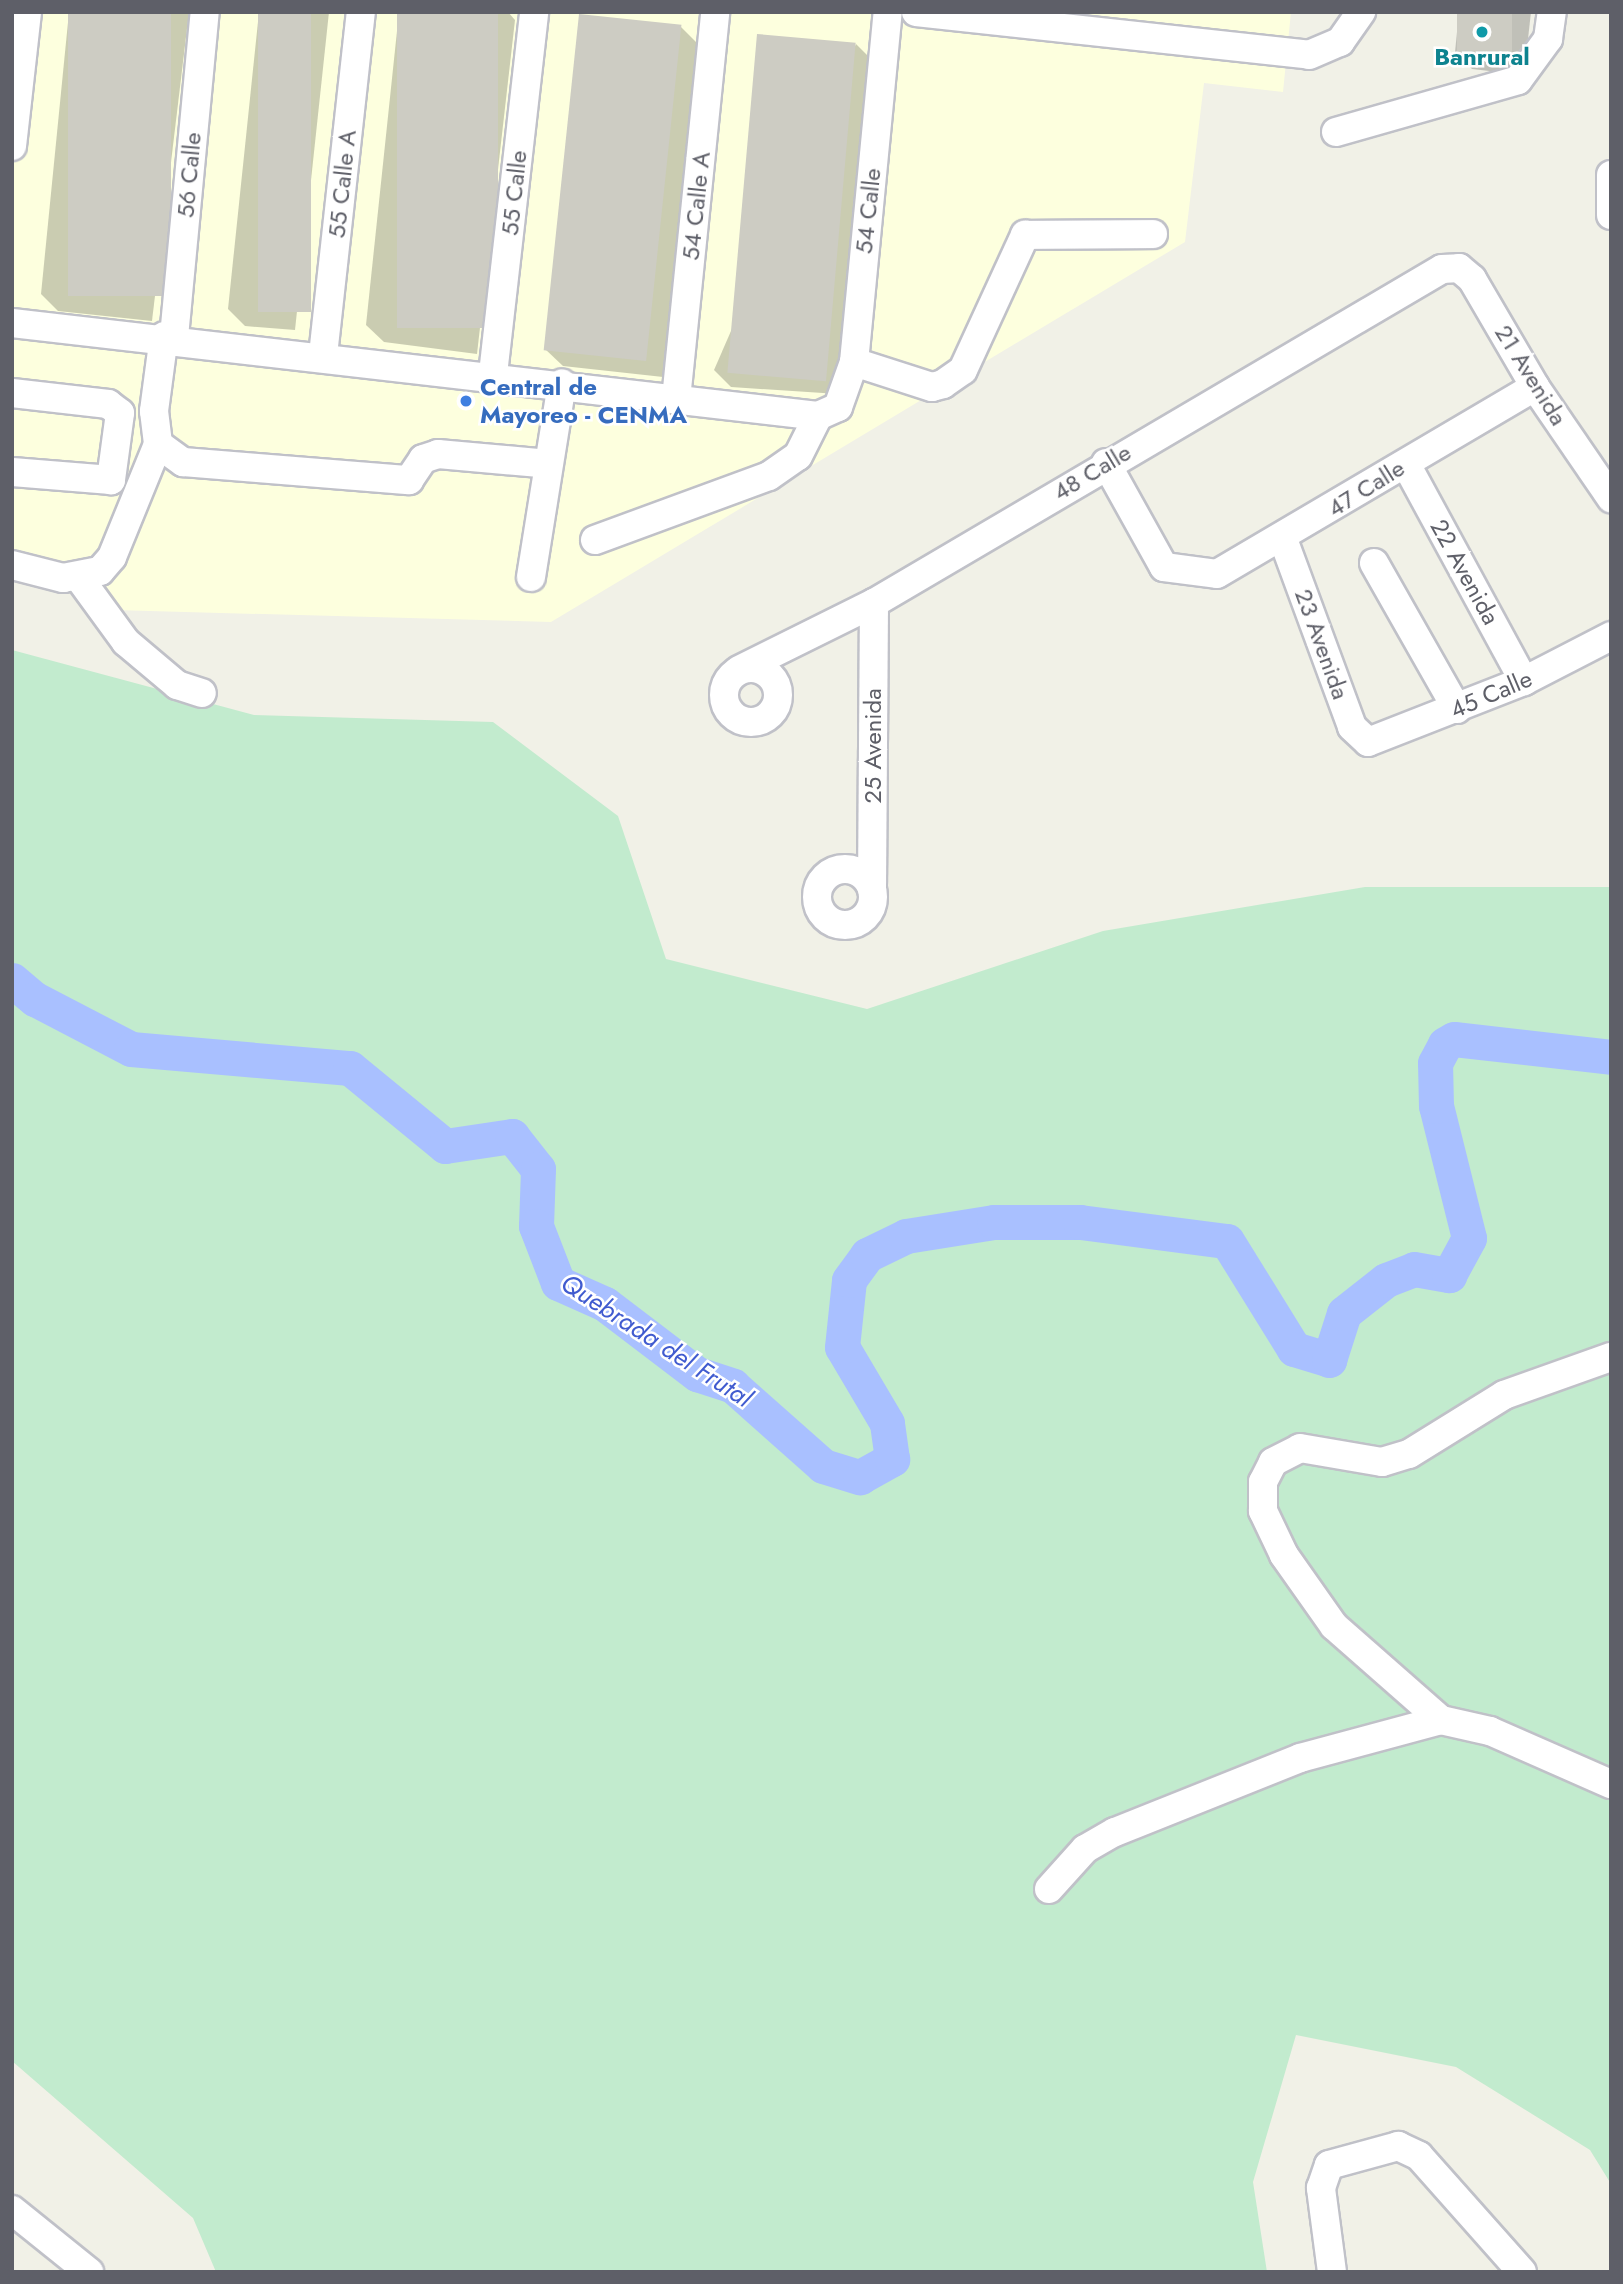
<!DOCTYPE html>
<html>
<head>
<meta charset="utf-8">
<style>
  body { margin:0 }
  #map { position:relative; width:1623px; height:2284px; overflow:hidden; background:#f1f1e7; font-family:Jost,sans-serif }
  div>[style] { position:absolute }
  .commercial>* { inset:0; background:#fdffde }
  .green>* { inset:0; background:#c2ebce }
  .shadow>* { inset:0; background:#0003 }
  .river>* { height:35px; margin:-17.5px; padding:0 17.5px; transform-origin:17.5px; border-radius:17.5px; background:#a9c0ff }
  .building>* { inset:0; background:#cdccc3; transform-origin:0 0 }
  .roads { filter:drop-shadow(2px 0 #c0c1c8) drop-shadow(-2px 0 #c0c1c8) drop-shadow(0 2px #c0c1c8) drop-shadow(0 -2px #c0c1c8) }
  .minor>* { height:28px; margin:-14px; padding:0 14px; transform-origin:14px; border-radius:14px; background:#fff }
  .minor>.ring { margin:-14px; padding:0; box-sizing:content-box; background:none; border:28px solid #fff; border-radius:50% }
  .dots>* { width:19px; height:19px; translate:-50% -50%; box-sizing:border-box; border:4px solid #fff; border-radius:50% }
  span { translate:-50% -50%; white-space:nowrap; text-align:center; line-height:1.15; -webkit-text-stroke:5px #fff; paint-order:stroke }
  .culture-label { font-size:24px; color:#0d838f; font-weight:700 }
  .street-label { font-size:24px; color:#5e5f68 }
  .shop-label { font-size:24px; color:#366cbe; font-weight:700 }
  .left { translate:0 -50%; text-align:left }
  .water-label { font-size:26px; color:#405bcf; font-style:italic }
  .frame { position:absolute; inset:0; border:14px solid #5e5f68; pointer-events:none }
</style>
</head>
<body>
<div id="map">
  <div class="commercial">
    <div style="clip-path:polygon(12px 12px,1291px 12px,1283px 92px,1204px 83px,1185px 242px,551px 622px,114px 610px,12px 560px)"></div>
  </div>
  <div class="green">
    <div style="clip-path:polygon(12px 650px,254px 715px,493px 722px,618px 816px,666px 959px,867px 1009px,1103px 931px,1365px 887px,1611px 887px,1611px 2184px,1590px 2150px,1456px 2067px,1296px 2035px,1253px 2182px,1267px 2272px,216px 2272px,193px 2218px,12px 2061px)"></div>
  </div>
  <div class="shadow">
    <div style="clip-path:polygon(69px 12px,189px 12px,152px 321px,58px 311px,41px 294px)"></div>
    <div style="clip-path:polygon(259px 12px,329px 12px,295px 330px,245px 326px,228px 309px)"></div>
    <div style="clip-path:polygon(399px 12px,508px 12px,515px 20px,477px 354px,384px 342px,366px 325px)"></div>
    <div style="clip-path:polygon(1459px 12px,1531px 12px,1524px 75px,1472px 69px,1455px 52px)"></div>
    <div style="clip-path:polygon(680px 26px,697px 43px,663px 377px,563px 366px,545px 349px)"></div>
    <div style="clip-path:polygon(856px 44px,873px 61px,838px 394px,731px 387px,714px 370px)"></div>
  </div>
  <div class="river">
    <div style="left:12px;top:980px;width:30px;rotate:40deg"></div>
    <div style="left:35px;top:999px;width:108px;rotate:27.5deg"></div>
    <div style="left:131px;top:1049px;width:220px;rotate:5deg"></div>
    <div style="left:350px;top:1068px;width:123px;rotate:39.4deg"></div>
    <div style="left:445px;top:1146px;width:68px;rotate:-8.5deg"></div>
    <div style="left:512px;top:1136px;width:42px;rotate:51.8deg"></div>
    <div style="left:538px;top:1169px;width:57px;rotate:92deg"></div>
    <div style="left:536px;top:1226px;width:61px;rotate:68.9deg"></div>
    <div style="left:558px;top:1283px;width:51px;rotate:24.1deg"></div>
    <div style="left:605px;top:1304px;width:116px;rotate:37.3deg"></div>
    <div style="left:697px;top:1374px;width:38px;rotate:18deg"></div>
    <div style="left:733px;top:1386px;width:120px;rotate:41.6deg"></div>
    <div style="left:823px;top:1466px;width:39px;rotate:17deg"></div>
    <div style="left:860px;top:1477px;width:37px;rotate:-29deg"></div>
    <div style="left:892px;top:1459px;width:36px;rotate:-98deg"></div>
    <div style="left:887px;top:1423px;width:88px;rotate:-120.6deg"></div>
    <div style="left:842px;top:1347px;width:67px;rotate:-84deg"></div>
    <div style="left:849px;top:1280px;width:31px;rotate:-54deg"></div>
    <div style="left:867px;top:1255px;width:43px;rotate:-26deg"></div>
    <div style="left:906px;top:1236px;width:89px;rotate:-9deg"></div>
    <div style="left:994px;top:1222px;width:86px"></div>
    <div style="left:1080px;top:1222px;width:148px;rotate:7.4deg"></div>
    <div style="left:1227px;top:1241px;width:127px;rotate:58.2deg"></div>
    <div style="left:1294px;top:1349px;width:37px;rotate:17deg"></div>
    <div style="left:1329px;top:1360px;width:49px;rotate:-72.3deg"></div>
    <div style="left:1344px;top:1313px;width:53px;rotate:-38.2deg"></div>
    <div style="left:1386px;top:1280px;width:30px;rotate:-21deg"></div>
    <div style="left:1414px;top:1269px;width:36px;rotate:10deg"></div>
    <div style="left:1449px;top:1275px;width:42px;rotate:-61.6deg"></div>
    <div style="left:1469px;top:1238px;width:136px;rotate:-104deg"></div>
    <div style="left:1436px;top:1106px;width:43px;rotate:-91.3deg"></div>
    <div style="left:1435px;top:1063px;width:21px;rotate:-62deg"></div>
    <div style="left:1445px;top:1044px;width:10px;rotate:-29deg"></div>
    <div style="left:1454px;top:1039px;width:158px;rotate:6.5deg"></div>
  </div>
  <div class="building">
    <div style="left:68px;top:12px;width:103px;height:284px"></div>
    <div style="left:258px;top:12px;width:53px;height:300px"></div>
    <div style="left:397px;top:12px;width:101px;height:316px"></div>
    <div style="left:1457px;top:12px;width:55px;height:41px"></div>
    <div style="left:579px;top:14px;width:103px;height:338px;rotate:6deg"></div>
    <div style="left:757px;top:34px;width:99px;height:340px;rotate:5deg"></div>
  </div>
  <div class="roads">
    <div class="minor">
      <div style="left:916px;top:12px;width:395px;rotate:6.2deg"></div>
      <div style="left:1309px;top:55px;width:34px;rotate:-23deg"></div>
      <div style="left:1340px;top:42px;width:37px;rotate:-55deg"></div>
      <div style="left:1336px;top:132px;width:189px;rotate:-15.9deg"></div>
      <div style="left:1518px;top:80px;width:51px;rotate:-53.8deg"></div>
      <div style="left:1548px;top:39px;width:27px;rotate:-82deg"></div>
      <div style="left:12px;top:146px;width:135px;rotate:-83.6deg"></div>
      <div style="left:1611px;top:175px;width:40px;rotate:90deg"></div>
      <div style="left:12px;top:323px;width:811px;rotate:6.58deg"></div>
      <div style="left:818px;top:416px;width:22px;rotate:-24deg"></div>
      <div style="left:838px;top:407px;width:48px;rotate:-70.4deg"></div>
      <div style="left:854px;top:362px;width:352px;rotate:-84.5deg"></div>
      <div style="left:164px;top:336px;width:76px;rotate:97.6deg"></div>
      <div style="left:154px;top:411px;width:33px;rotate:83deg"></div>
      <div style="left:158px;top:444px;width:31px;rotate:36deg"></div>
      <div style="left:183px;top:462px;width:227px;rotate:4.6deg"></div>
      <div style="left:409px;top:480px;width:25px;rotate:-56deg"></div>
      <div style="left:423px;top:459px;width:16px;rotate:-18deg"></div>
      <div style="left:438px;top:454px;width:111px;rotate:5.1deg"></div>
      <div style="left:174px;top:337px;width:326px;rotate:-84.6deg"></div>
      <div style="left:323px;top:355px;width:345px;rotate:-83.7deg"></div>
      <div style="left:854px;top:362px;width:82px;rotate:17.8deg"></div>
      <div style="left:932px;top:387px;width:11px;rotate:-15deg"></div>
      <div style="left:943px;top:384px;width:24px;rotate:-35deg"></div>
      <div style="left:963px;top:370px;width:149px;rotate:-65.3deg"></div>
      <div style="left:1025px;top:235px;width:128px;rotate:-0.4deg"></div>
      <div style="left:493px;top:374px;width:364px;rotate:-83.5deg"></div>
      <div style="left:12px;top:393px;width:97px;rotate:6.5deg"></div>
      <div style="left:108px;top:404px;width:15px;rotate:37deg"></div>
      <div style="left:120px;top:413px;width:68px;rotate:97.7deg"></div>
      <div style="left:111px;top:480px;width:99px;rotate:-175.4deg"></div>
      <div style="left:676px;top:399px;width:389px;rotate:-84.2deg"></div>
      <div style="left:1106px;top:463px;width:119px;rotate:60.9deg"></div>
      <div style="left:1164px;top:567px;width:53px;rotate:7.5deg"></div>
      <div style="left:1217px;top:574px;width:369px;rotate:-30.5deg"></div>
      <div style="left:1406px;top:464px;width:247px;rotate:61.5deg"></div>
      <div style="left:1283px;top:539px;width:200px;rotate:69.8deg"></div>
      <div style="left:1352px;top:727px;width:22px;rotate:43deg"></div>
      <div style="left:1368px;top:742px;width:168px;rotate:-21.4deg"></div>
      <div style="left:1524px;top:681px;width:98px;rotate:-27.3deg"></div>
      <div style="left:595px;top:540px;width:185px;rotate:-20.2deg"></div>
      <div style="left:769px;top:476px;width:35px;rotate:-35deg"></div>
      <div style="left:798px;top:456px;width:45px;rotate:-63.4deg"></div>
      <div style="left:1374px;top:563px;width:168px;rotate:60.4deg"></div>
      <div style="left:12px;top:565px;width:53px;rotate:14.3deg"></div>
      <div style="left:63px;top:578px;width:38px;rotate:-11deg"></div>
      <div style="left:100px;top:571px;width:18px;rotate:-49deg"></div>
      <div style="left:112px;top:557px;width:122px;rotate:-67.8deg"></div>
      <div style="left:531px;top:577px;width:196px;rotate:-80.9deg"></div>
      <div style="left:80px;top:579px;width:78px;rotate:53.9deg"></div>
      <div style="left:126px;top:642px;width:67px;rotate:40.1deg"></div>
      <div style="left:177px;top:685px;width:26px;rotate:18deg"></div>
      <div class="ring" style="left:724px;top:668px;width:26px;height:26px"></div>
      <div style="left:739px;top:670px;width:151px;rotate:-26.4deg"></div>
      <div style="left:874px;top:603px;width:659px;rotate:-30.46deg"></div>
      <div style="left:1442px;top:269px;width:17px;rotate:-3deg"></div>
      <div style="left:1459px;top:268px;width:17px;rotate:40deg"></div>
      <div style="left:1472px;top:279px;width:125px;rotate:59.7deg"></div>
      <div style="left:1535px;top:387px;width:135px;rotate:55.6deg"></div>
      <div class="ring" style="left:817px;top:869px;width:28px;height:28px"></div>
      <div style="left:872px;top:889px;width:286px;rotate:-89.6deg"></div>
      <div style="left:1441px;top:1720px;width:142px;rotate:-138.7deg"></div>
      <div style="left:1334px;top:1626px;width:87px;rotate:-125.2deg"></div>
      <div style="left:1284px;top:1555px;width:49px;rotate:-115.5deg"></div>
      <div style="left:1263px;top:1511px;width:29px;rotate:-90deg"></div>
      <div style="left:1263px;top:1482px;width:22px;rotate:-63deg"></div>
      <div style="left:1273px;top:1462px;width:30px;rotate:-27deg"></div>
      <div style="left:1300px;top:1448px;width:83px;rotate:9.7deg"></div>
      <div style="left:1382px;top:1462px;width:28px;rotate:-17deg"></div>
      <div style="left:1409px;top:1454px;width:112px;rotate:-31.8deg"></div>
      <div style="left:1504px;top:1395px;width:114px;rotate:-19.6deg"></div>
      <div style="left:1049px;top:1889px;width:54px;rotate:-48deg"></div>
      <div style="left:1085px;top:1849px;width:34px;rotate:-30deg"></div>
      <div style="left:1115px;top:1832px;width:199px;rotate:-21.8deg"></div>
      <div style="left:1300px;top:1758px;width:146px;rotate:-15.1deg"></div>
      <div style="left:1441px;top:1720px;width:50px;rotate:12.7deg"></div>
      <div style="left:1490px;top:1731px;width:132px;rotate:23.7deg"></div>
      <div style="left:12px;top:2210px;width:99px;rotate:38.8deg"></div>
      <div style="left:1332px;top:2272px;width:85px;rotate:-97.5deg"></div>
      <div style="left:1321px;top:2188px;width:24px;rotate:-71deg"></div>
      <div style="left:1329px;top:2165px;width:72px;rotate:-15.4deg"></div>
      <div style="left:1398px;top:2146px;width:23px;rotate:25deg"></div>
      <div style="left:1419px;top:2156px;width:155px;rotate:48.4deg"></div>
    </div>
  </div>
  <div class="dots">
    <div style="left:1482px;top:32px;background:#0f9aa8"></div>
    <div style="left:466px;top:401px;background:#3f7fe0"></div>
  </div>
  <div class="culture-label">
    <span style="left:1482px;top:57px">Banrural</span>
  </div>
  <div class="street-label">
    <span style="left:189px;top:175px;rotate:-85deg">56 Calle</span>
    <span style="left:342px;top:184px;rotate:-84deg">55 Calle A</span>
    <span style="left:514px;top:193px;rotate:-84deg">55 Calle</span>
    <span style="left:696px;top:206px;rotate:-84deg">54 Calle A</span>
    <span style="left:868px;top:211px;rotate:-84deg">54 Calle</span>
    <span style="left:1531px;top:375px;rotate:58deg">21 Avenida</span>
    <span style="left:1092px;top:472px;rotate:-31deg">48 Calle</span>
    <span style="left:1366px;top:488px;rotate:-32deg">47 Calle</span>
    <span style="left:1465px;top:572px;rotate:61deg">22 Avenida</span>
    <span style="left:1322px;top:644px;rotate:70deg">23 Avenida</span>
    <span style="left:1491px;top:694px;rotate:-23deg">45 Calle</span>
    <span style="left:873px;top:746px;rotate:-90deg">25 Avenida</span>
  </div>
  <div class="shop-label">
    <span class="left" style="left:480px;top:401px">Central de<br>Mayoreo - CENMA</span>
  </div>
  <div class="water-label">
    <span style="left:656px;top:1341px;rotate:33deg">Quebrada del Frutal</span>
  </div>
  <div class="frame"></div>
</div>
</body>
</html>
